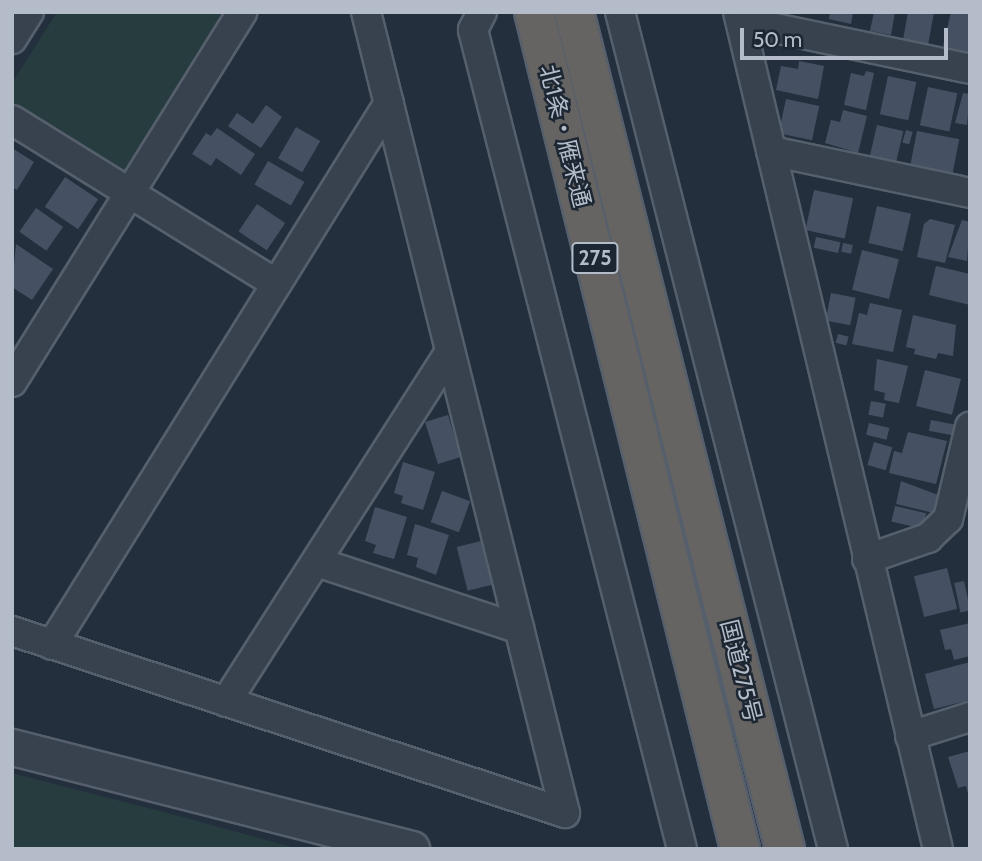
<!DOCTYPE html>
<html>
<head>
<meta charset="utf-8">
<style>
  body { margin:0 }
  #map { position:relative; width:982px; height:861px; overflow:hidden; background:#242f3e; font-family:Cabin,"Noto Sans JP",sans-serif }
  div>[style] { position:absolute }
  .green>* { inset:0; background:#263c3f }
  .building>* { inset:0; background:#455162; transform-origin:0 0 }
  .roads { filter:drop-shadow(2px 0 #565f6c) drop-shadow(-2px 0 #565f6c) drop-shadow(0 2px #565f6c) drop-shadow(0 -2px #565f6c) }
  .minor>* { height:28px; margin:-14px; padding:0 14px; transform-origin:14px; border-radius:14px; background:#38414e }
  .tertiary>* { height:35px; margin:-17.5px; padding:0 17.5px; transform-origin:17.5px; border-radius:17.5px; background:#38414e }
  .trunk>* { height:38px; margin:-19px; padding:0 19px; transform-origin:19px; border-radius:19px; background:#656462 }
  span { translate:-50% -50%; white-space:nowrap; text-align:center; line-height:1.15; -webkit-text-stroke:5px #1d2633; paint-order:stroke }
  .shield-label span { padding:2px 5px; background:#1d2633; border:2px solid; border-radius:5px; -webkit-text-stroke-width:0 }
  .shield-label { font-size:21px; color:#b4bcc9; font-weight:700 }
  .street-label { font-size:23px; color:#b4bcc9 }
  .frame { position:absolute; inset:0; border:14px solid #b4bcc9; pointer-events:none }
  .scale { position:absolute; left:740px; top:28px; width:208px; height:32px; box-sizing:border-box; border:4px solid #b4bcc9; border-top:0; padding-left:9px; font-size:21px; line-height:24px; white-space:nowrap; color:#b4bcc9; -webkit-text-stroke:5px #1d2633; paint-order:stroke }
</style>
</head>
<body>
<div id="map">
  <div class="green">
    <div style="clip-path:polygon(57px 12px,223px 12px,123px 174px,12px 103px,12px 83px)"></div>
    <div style="clip-path:polygon(12px 773px,179px 816px,299px 849px,12px 849px)"></div>
  </div>
  <div class="building">
    <div style="clip-path:polygon(830px 12px,853px 12px,851px 24px,829px 19px)"></div>
    <div style="clip-path:polygon(874px 12px,895px 12px,891px 35px,870px 31px)"></div>
    <div style="clip-path:polygon(908px 12px,934px 12px,928px 45px,903px 40px)"></div>
    <div style="clip-path:polygon(951px 12px,970px 12px,970px 56px,943px 46px)"></div>
    <div style="clip-path:polygon(799px 61px,824px 66px,818px 99px,776px 90px,781px 66px,798px 69px)"></div>
    <div style="clip-path:polygon(866px 71px,874px 73px,866px 110px,844px 105px,851px 73px,864px 76px)"></div>
    <div style="left:888px;top:76px;width:29px;height:39px;rotate:12deg"></div>
    <div style="left:928px;top:87px;width:30px;height:39px;rotate:12deg"></div>
    <div style="clip-path:polygon(963px 93px,970px 94px,967px 125px,955px 123px)"></div>
    <div style="left:786px;top:99px;width:34px;height:35px;rotate:12deg"></div>
    <div style="clip-path:polygon(266px 105px,282px 117px,261px 148px,228px 126px,237px 113px,253px 124px)"></div>
    <div style="clip-path:polygon(843px 110px,867px 116px,858px 153px,825px 143px,831px 120px,840px 122px)"></div>
    <div style="left:877px;top:125px;width:27px;height:38px;rotate:13deg"></div>
    <div style="left:296px;top:127px;width:28px;height:36px;rotate:30deg"></div>
    <div style="clip-path:polygon(217px 128px,255px 154px,241px 175px,216px 158px,211px 166px,192px 154px,206px 133px,211px 136px)"></div>
    <div style="left:906px;top:130px;width:7px;height:13px;rotate:16deg"></div>
    <div style="left:917px;top:131px;width:43px;height:38px;rotate:11deg"></div>
    <div style="clip-path:polygon(12px 148px,34px 162px,17px 190px,12px 187px)"></div>
    <div style="left:268px;top:161px;width:42px;height:27px;rotate:30deg"></div>
    <div style="left:65px;top:177px;width:40px;height:36px;rotate:34deg"></div>
    <div style="left:814px;top:190px;width:40px;height:41px;rotate:12deg"></div>
    <div style="left:257px;top:204px;width:34px;height:33px;rotate:34deg"></div>
    <div style="left:877px;top:206px;width:35px;height:38px;rotate:13deg"></div>
    <div style="left:36px;top:208px;width:33px;height:29px;rotate:35deg"></div>
    <div style="clip-path:polygon(930px 219px,955px 225px,945px 263px,917px 257px,924px 224px)"></div>
    <div style="clip-path:polygon(962px 220px,970px 222px,967px 261px,948px 257px)"></div>
    <div style="left:816px;top:237px;width:25px;height:11px;rotate:12deg"></div>
    <div style="left:843px;top:243px;width:10px;height:9px;rotate:11deg"></div>
    <div style="clip-path:polygon(16px 244px,53px 269px,32px 300px,12px 287px)"></div>
    <div style="left:862px;top:250px;width:38px;height:41px;rotate:14deg"></div>
    <div style="clip-path:polygon(936px 266px,970px 274px,970px 305px,929px 295px)"></div>
    <div style="left:831px;top:293px;width:25px;height:28px;rotate:11deg"></div>
    <div style="clip-path:polygon(870px 303px,902px 310px,893px 352px,852px 344px,859px 313px,867px 315px)"></div>
    <div style="clip-path:polygon(913px 315px,956px 325px,953px 356px,938px 353px,936px 359px,914px 354px,915px 349px,906px 347px)"></div>
    <div style="left:838px;top:334px;width:11px;height:9px;rotate:15deg"></div>
    <div style="clip-path:polygon(877px 359px,908px 366px,899px 403px,884px 400px,885px 393px,874px 390px)"></div>
    <div style="left:925px;top:370px;width:37px;height:37px;rotate:14deg"></div>
    <div style="left:871px;top:401px;width:15px;height:14px;rotate:11deg"></div>
    <div style="left:448px;top:415px;width:44px;height:24px;rotate:73deg"></div>
    <div style="left:931px;top:420px;width:25px;height:11px;rotate:11deg"></div>
    <div style="left:869px;top:423px;width:21px;height:12px;rotate:14deg"></div>
    <div style="clip-path:polygon(908px 432px,947px 441px,936px 484px,889px 473px,894px 451px,902px 453px)"></div>
    <div style="left:874px;top:442px;width:19px;height:24px;rotate:16deg"></div>
    <div style="clip-path:polygon(403px 462px,435px 472px,423px 510px,401px 503px,403px 496px,394px 493px)"></div>
    <div style="clip-path:polygon(901px 481px,938px 495px,934px 513px,896px 504px)"></div>
    <div style="left:442px;top:491px;width:30px;height:33px;rotate:20deg"></div>
    <div style="left:895px;top:506px;width:32px;height:16px;rotate:13deg"></div>
    <div style="clip-path:polygon(375px 507px,407px 517px,394px 559px,373px 553px,376px 545px,365px 541px)"></div>
    <div style="clip-path:polygon(415px 524px,449px 535px,436px 575px,416px 567px,418px 558px,407px 555px)"></div>
    <div style="left:481px;top:541px;width:45px;height:25px;rotate:76deg"></div>
    <div style="left:947px;top:568px;width:42px;height:34px;rotate:76deg"></div>
    <div style="left:964px;top:581px;width:30px;height:10px;rotate:78deg"></div>
    <div style="clip-path:polygon(970px 623px,970px 656px,954px 660px,951px 649px,945px 650px,940px 630px)"></div>
    <div style="clip-path:polygon(970px 662px,970px 700px,934px 709px,925px 674px)"></div>
    <div style="clip-path:polygon(970px 751px,970px 797px,969px 797px,966px 786px,958px 788px,948px 757px)"></div>
  </div>
  <div class="roads">
    <div class="minor">
      <div style="left:482px;top:12px;width:20px;rotate:117deg"></div>
      <div style="left:473px;top:30px;width:845px;rotate:75.68deg"></div>
      <div style="left:620px;top:12px;width:864px;rotate:75.72deg"></div>
      <div style="left:738px;top:12px;width:861px;rotate:76.56deg"></div>
      <div style="left:741px;top:21px;width:234px;rotate:11.8deg"></div>
      <div style="left:12px;top:39px;width:32px;rotate:-58deg"></div>
      <div style="left:12px;top:120px;width:311px;rotate:31.8deg"></div>
      <div style="left:771px;top:151px;width:203px;rotate:11.9deg"></div>
      <div style="left:12px;top:382px;width:436px;rotate:-58.1deg"></div>
      <div style="left:867px;top:559px;width:65px;rotate:-19deg"></div>
      <div style="left:928px;top:538px;width:28px;rotate:-44deg"></div>
      <div style="left:948px;top:519px;width:95px;rotate:-76.6deg"></div>
      <div style="left:317px;top:562px;width:213px;rotate:18.3deg"></div>
      <div style="left:12px;top:631px;width:582px;rotate:18.22deg"></div>
      <div style="left:565px;top:813px;width:825px;rotate:-103.95deg"></div>
      <div style="left:52px;top:645px;width:638px;rotate:-58.13deg"></div>
      <div style="left:226px;top:702px;width:416px;rotate:-57.4deg"></div>
      <div style="left:910px;top:736px;width:63px;rotate:-17.6deg"></div>
    </div>
    <div class="tertiary">
      <div style="left:12px;top:747px;width:412px;rotate:14.3deg"></div>
    </div>
    <div class="trunk">
      <div style="left:534px;top:12px;width:862px;rotate:76.17deg"></div>
      <div style="left:574px;top:12px;width:863px;rotate:75.85deg"></div>
    </div>
  </div>
  <div class="shield-label">
    <span style="left:595px;top:258px">275</span>
  </div>
  <div class="street-label">
    <span style="left:565px;top:136px;rotate:76deg">北1条・雁来通</span>
    <span style="left:741px;top:671px;rotate:76deg">国道275号</span>
  </div>
  <div class="frame"></div>
  <div class="scale">50 m</div>
</div>
</body>
</html>
